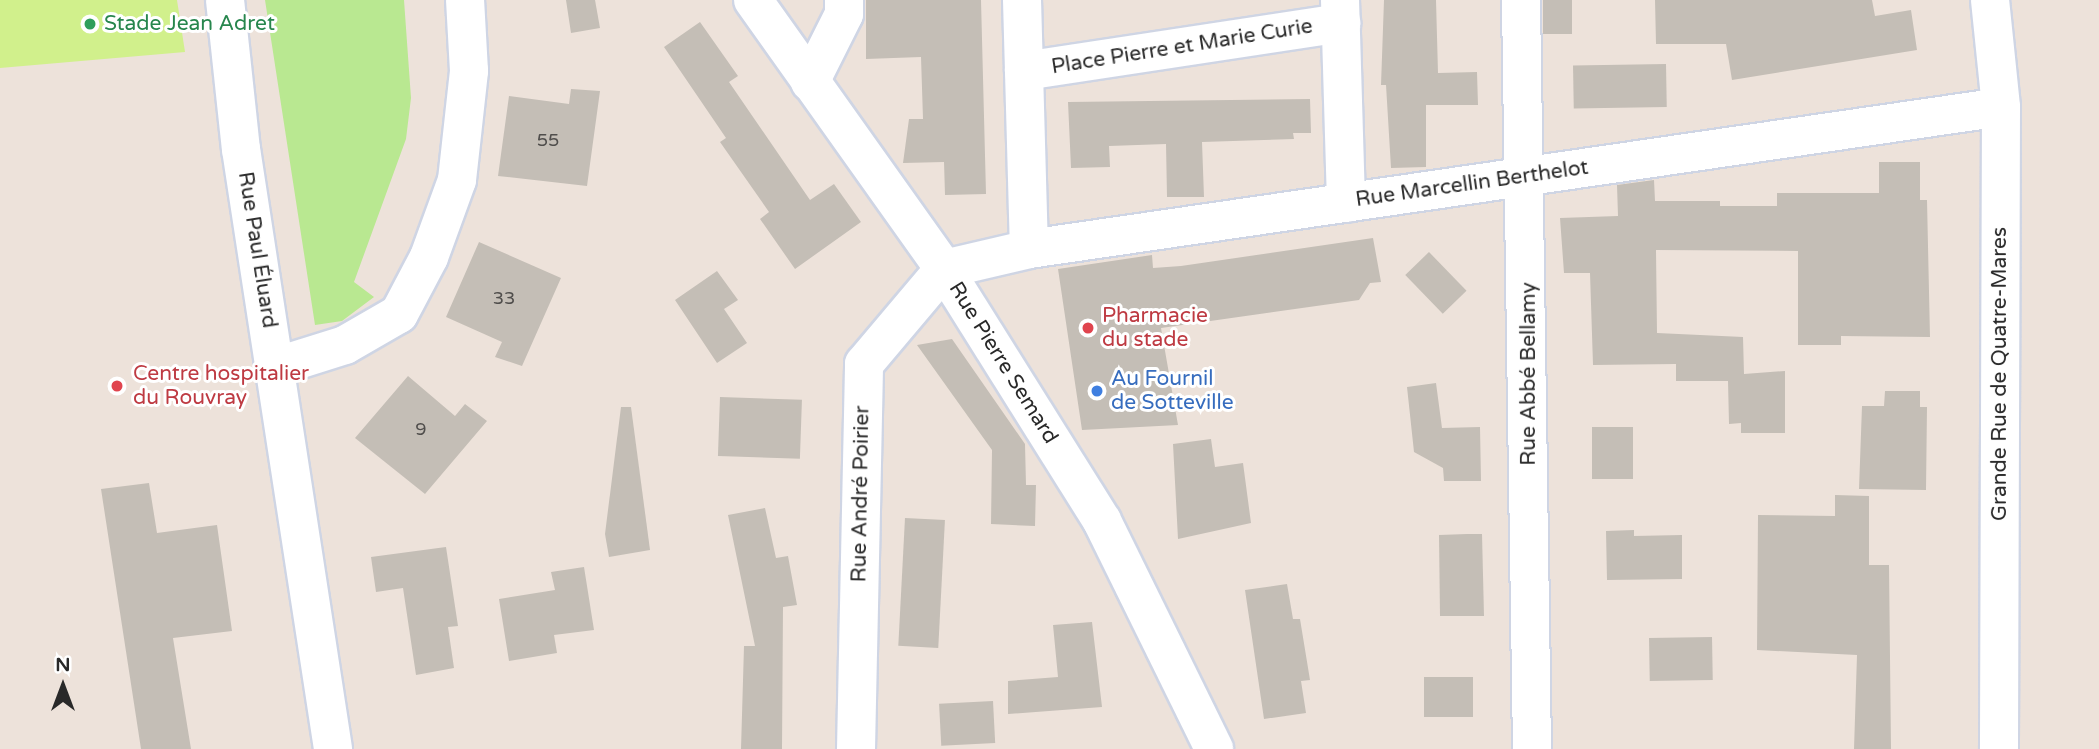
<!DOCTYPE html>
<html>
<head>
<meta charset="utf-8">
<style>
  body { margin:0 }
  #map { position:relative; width:2099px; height:749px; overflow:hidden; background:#ede2da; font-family:"Varela Round",sans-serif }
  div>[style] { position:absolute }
  .green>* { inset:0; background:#b9e891 }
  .pitch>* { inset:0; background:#d1f08c }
  .building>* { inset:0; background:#c4beb6; transform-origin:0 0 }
  .roads { filter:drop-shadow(2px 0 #cfd5e4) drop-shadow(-2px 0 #cfd5e4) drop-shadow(0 2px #cfd5e4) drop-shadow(0 -2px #cfd5e4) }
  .street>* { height:38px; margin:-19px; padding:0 19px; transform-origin:19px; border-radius:19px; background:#fff }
  .secondary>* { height:38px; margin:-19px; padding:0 19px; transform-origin:19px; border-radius:19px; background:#fff }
  .dots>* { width:19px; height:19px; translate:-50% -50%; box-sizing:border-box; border:4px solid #fff; border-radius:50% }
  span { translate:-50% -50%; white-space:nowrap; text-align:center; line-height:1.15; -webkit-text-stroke:6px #fff; paint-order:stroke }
  .number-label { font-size:18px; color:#504e4c }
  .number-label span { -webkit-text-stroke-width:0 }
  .leisure-label { font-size:21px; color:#27864d }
  .left { translate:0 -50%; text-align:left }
  .street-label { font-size:21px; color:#292929 }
  .health-label { font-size:21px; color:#be3a42 }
  .shop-label { font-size:21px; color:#366cbe }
  .north { position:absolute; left:28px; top:651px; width:70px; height:70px; -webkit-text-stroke:5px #fff; paint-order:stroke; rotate:0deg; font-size:19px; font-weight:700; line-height:28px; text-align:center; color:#292929 }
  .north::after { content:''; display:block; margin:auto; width:24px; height:32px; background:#292929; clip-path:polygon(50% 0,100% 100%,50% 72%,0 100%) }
</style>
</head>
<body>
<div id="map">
  <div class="green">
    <div style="clip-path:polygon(265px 0,404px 0,411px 98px,406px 139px,354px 282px,374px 297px,342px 321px,315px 325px)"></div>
  </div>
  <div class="pitch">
    <div style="clip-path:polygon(0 0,177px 0,185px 52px,0 68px)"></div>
  </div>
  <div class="building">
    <div style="clip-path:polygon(566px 0,595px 0,600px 28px,571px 33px)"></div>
    <div style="clip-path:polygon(866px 0,981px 0,986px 194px,945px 195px,944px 162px,903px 163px,909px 119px,923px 119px,921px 57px,866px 59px)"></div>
    <div style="clip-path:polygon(1384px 0,1436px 0,1438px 73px,1477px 72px,1478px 105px,1426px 105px,1426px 167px,1391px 168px,1386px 85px,1381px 85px)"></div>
    <div style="left:1543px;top:0;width:29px;height:34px"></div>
    <div style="clip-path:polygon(1655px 0,1872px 0,1875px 16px,1911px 10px,1917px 50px,1732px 80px,1726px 44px,1656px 44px)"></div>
    <div style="clip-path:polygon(700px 22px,738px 76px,729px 82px,810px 200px,834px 184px,861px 222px,795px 269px,760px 219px,769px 212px,720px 142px,726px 138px,664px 47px)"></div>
    <div style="left:1666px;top:64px;width:43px;height:93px;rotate:89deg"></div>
    <div style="clip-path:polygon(571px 89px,600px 91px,587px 186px,498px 176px,509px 96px,569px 104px)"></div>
    <div style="clip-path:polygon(1310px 99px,1311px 133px,1293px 133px,1294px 139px,1202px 142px,1204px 197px,1167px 197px,1166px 144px,1109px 146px,1110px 167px,1071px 168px,1068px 102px)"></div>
    <div style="clip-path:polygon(1879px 162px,1920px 162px,1920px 200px,1927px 200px,1930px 337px,1841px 336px,1841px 345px,1798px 345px,1798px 251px,1656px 250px,1657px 333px,1743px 337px,1744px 374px,1785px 371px,1785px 433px,1741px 433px,1741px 423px,1729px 424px,1728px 381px,1676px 381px,1676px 364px,1593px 365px,1590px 273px,1564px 273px,1560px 218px,1618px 216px,1617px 185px,1654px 180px,1655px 201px,1720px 201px,1720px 206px,1777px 206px,1777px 193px,1879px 193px)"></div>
    <div style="clip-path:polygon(1373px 238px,1381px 282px,1370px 283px,1359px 300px,1161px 328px,1178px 425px,1082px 430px,1058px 269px,1152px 255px,1153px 268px,1181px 266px)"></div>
    <div style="clip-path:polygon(479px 242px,561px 278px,522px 366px,495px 357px,502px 342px,446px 317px)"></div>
    <div style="left:1429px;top:252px;width:54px;height:33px;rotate:46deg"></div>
    <div style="clip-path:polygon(717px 271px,738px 300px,724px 309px,747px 343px,717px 363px,675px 300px)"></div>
    <div style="clip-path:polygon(952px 339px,1025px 444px,1026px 485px,1036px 485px,1035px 526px,991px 524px,992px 450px,917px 345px)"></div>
    <div style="clip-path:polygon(408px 376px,455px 416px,465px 404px,487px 421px,425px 494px,355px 438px)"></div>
    <div style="clip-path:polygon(1436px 383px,1442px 428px,1480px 427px,1481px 481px,1444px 481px,1443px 468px,1414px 452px,1407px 387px)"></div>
    <div style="clip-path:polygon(1885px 391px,1920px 391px,1920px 407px,1927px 407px,1926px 490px,1859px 489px,1862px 406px,1884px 406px)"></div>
    <div style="left:720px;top:397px;width:82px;height:59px;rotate:2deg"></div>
    <div style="clip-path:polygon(621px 407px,631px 407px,650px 550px,609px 557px,605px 534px)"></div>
    <div style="left:1592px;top:427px;width:41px;height:52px"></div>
    <div style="clip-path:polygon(1211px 439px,1215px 467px,1243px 463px,1251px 523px,1178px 539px,1173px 444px)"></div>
    <div style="clip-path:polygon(149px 483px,157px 533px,217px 525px,232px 631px,173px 638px,191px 749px,141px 749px,101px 489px)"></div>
    <div style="clip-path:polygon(1835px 495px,1869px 496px,1869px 565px,1889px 565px,1891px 749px,1854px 749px,1857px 655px,1757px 650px,1758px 515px,1835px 516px)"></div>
    <div style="clip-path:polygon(765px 508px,776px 558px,788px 556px,797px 605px,783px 607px,782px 749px,741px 749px,744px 646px,755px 646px,728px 515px)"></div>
    <div style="left:905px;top:518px;width:40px;height:128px;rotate:3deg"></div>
    <div style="clip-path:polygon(1634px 530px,1634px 536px,1682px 535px,1682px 579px,1607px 580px,1606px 531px)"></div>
    <div style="clip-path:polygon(1467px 534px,1482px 534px,1484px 616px,1440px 616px,1439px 535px)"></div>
    <div style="clip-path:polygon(446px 547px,458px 626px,448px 627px,454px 668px,416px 675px,403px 588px,376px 592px,371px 557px)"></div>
    <div style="clip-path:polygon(584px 567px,594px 630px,554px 635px,557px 653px,509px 661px,499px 599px,555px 590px,551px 572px)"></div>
    <div style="clip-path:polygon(1287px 584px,1293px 619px,1300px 619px,1310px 680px,1301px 681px,1306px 713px,1264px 719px,1245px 590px)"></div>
    <div style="clip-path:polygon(1092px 622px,1102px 707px,1008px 714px,1008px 681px,1058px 677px,1053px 625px)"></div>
    <div style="left:1712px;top:637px;width:43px;height:63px;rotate:89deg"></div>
    <div style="left:1424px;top:677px;width:49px;height:40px"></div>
    <div style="left:993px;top:701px;width:42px;height:54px;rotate:87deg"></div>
  </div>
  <div class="roads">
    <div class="street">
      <div style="left:225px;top:0;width:150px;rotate:83.9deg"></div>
      <div style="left:241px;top:149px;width:607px;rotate:81.28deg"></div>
      <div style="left:753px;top:0;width:330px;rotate:54.6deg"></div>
      <div style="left:944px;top:269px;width:297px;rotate:57.9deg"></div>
      <div style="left:1102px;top:521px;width:254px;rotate:63.8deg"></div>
      <div style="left:1022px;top:0;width:249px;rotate:88.4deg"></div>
      <div style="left:1340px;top:0;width:203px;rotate:88.3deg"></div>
      <div style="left:1521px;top:0;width:749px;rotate:89.16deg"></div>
      <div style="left:1024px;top:71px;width:321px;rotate:-8.6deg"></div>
      <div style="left:810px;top:82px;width:76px;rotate:-63.4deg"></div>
      <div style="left:844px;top:14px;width:14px;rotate:-90deg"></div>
      <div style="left:275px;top:367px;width:73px;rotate:-17.4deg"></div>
      <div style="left:345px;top:345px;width:62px;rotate:-29.9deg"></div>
      <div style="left:399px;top:314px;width:64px;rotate:-62.2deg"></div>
      <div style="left:429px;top:257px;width:82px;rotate:-70deg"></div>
      <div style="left:457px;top:180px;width:110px;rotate:-83.7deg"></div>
      <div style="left:469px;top:71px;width:71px;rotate:-93.2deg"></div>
      <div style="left:856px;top:749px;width:385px;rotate:-88.8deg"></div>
      <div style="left:864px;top:364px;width:124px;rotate:-49.9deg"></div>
      <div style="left:944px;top:269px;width:87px;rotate:-13.2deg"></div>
      <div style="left:1029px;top:249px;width:982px;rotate:-8.31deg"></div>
    </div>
    <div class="secondary">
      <div style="left:1990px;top:0;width:108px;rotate:84.1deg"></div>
      <div style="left:2001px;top:107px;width:642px;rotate:90.18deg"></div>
    </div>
  </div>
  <div class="dots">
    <div style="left:90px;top:24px;background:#2e9e5b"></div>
    <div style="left:1088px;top:328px;background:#e0444e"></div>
    <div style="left:117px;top:386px;background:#e0444e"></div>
    <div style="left:1097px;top:391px;background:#3f7fe0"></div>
  </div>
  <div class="number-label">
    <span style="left:548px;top:140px">55</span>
    <span style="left:504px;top:298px">33</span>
    <span style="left:421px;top:429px">9</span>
  </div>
  <div class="leisure-label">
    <span class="left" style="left:104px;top:24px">Stade Jean Adret</span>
  </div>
  <div class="street-label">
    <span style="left:1182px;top:47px;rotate:-9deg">Place Pierre et Marie Curie</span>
    <span style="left:1472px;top:184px;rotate:-8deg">Rue Marcellin Berthelot</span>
    <span style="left:257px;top:250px;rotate:81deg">Rue Paul Éluard</span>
    <span style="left:1003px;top:363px;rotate:58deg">Rue Pierre Semard</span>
    <span style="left:1529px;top:374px;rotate:-90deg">Rue Abbé Bellamy</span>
    <span style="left:2000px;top:374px;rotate:-90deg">Grande Rue de Quatre-Mares</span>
    <span style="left:861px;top:494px;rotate:-89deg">Rue André Poirier</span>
  </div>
  <div class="health-label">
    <span class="left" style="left:1102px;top:328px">Pharmacie<br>du stade</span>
    <span class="left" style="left:133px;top:386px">Centre hospitalier<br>du Rouvray</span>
  </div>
  <div class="shop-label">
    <span class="left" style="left:1111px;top:391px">Au Fournil<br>de Sotteville</span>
  </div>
  <div class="north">N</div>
</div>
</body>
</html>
